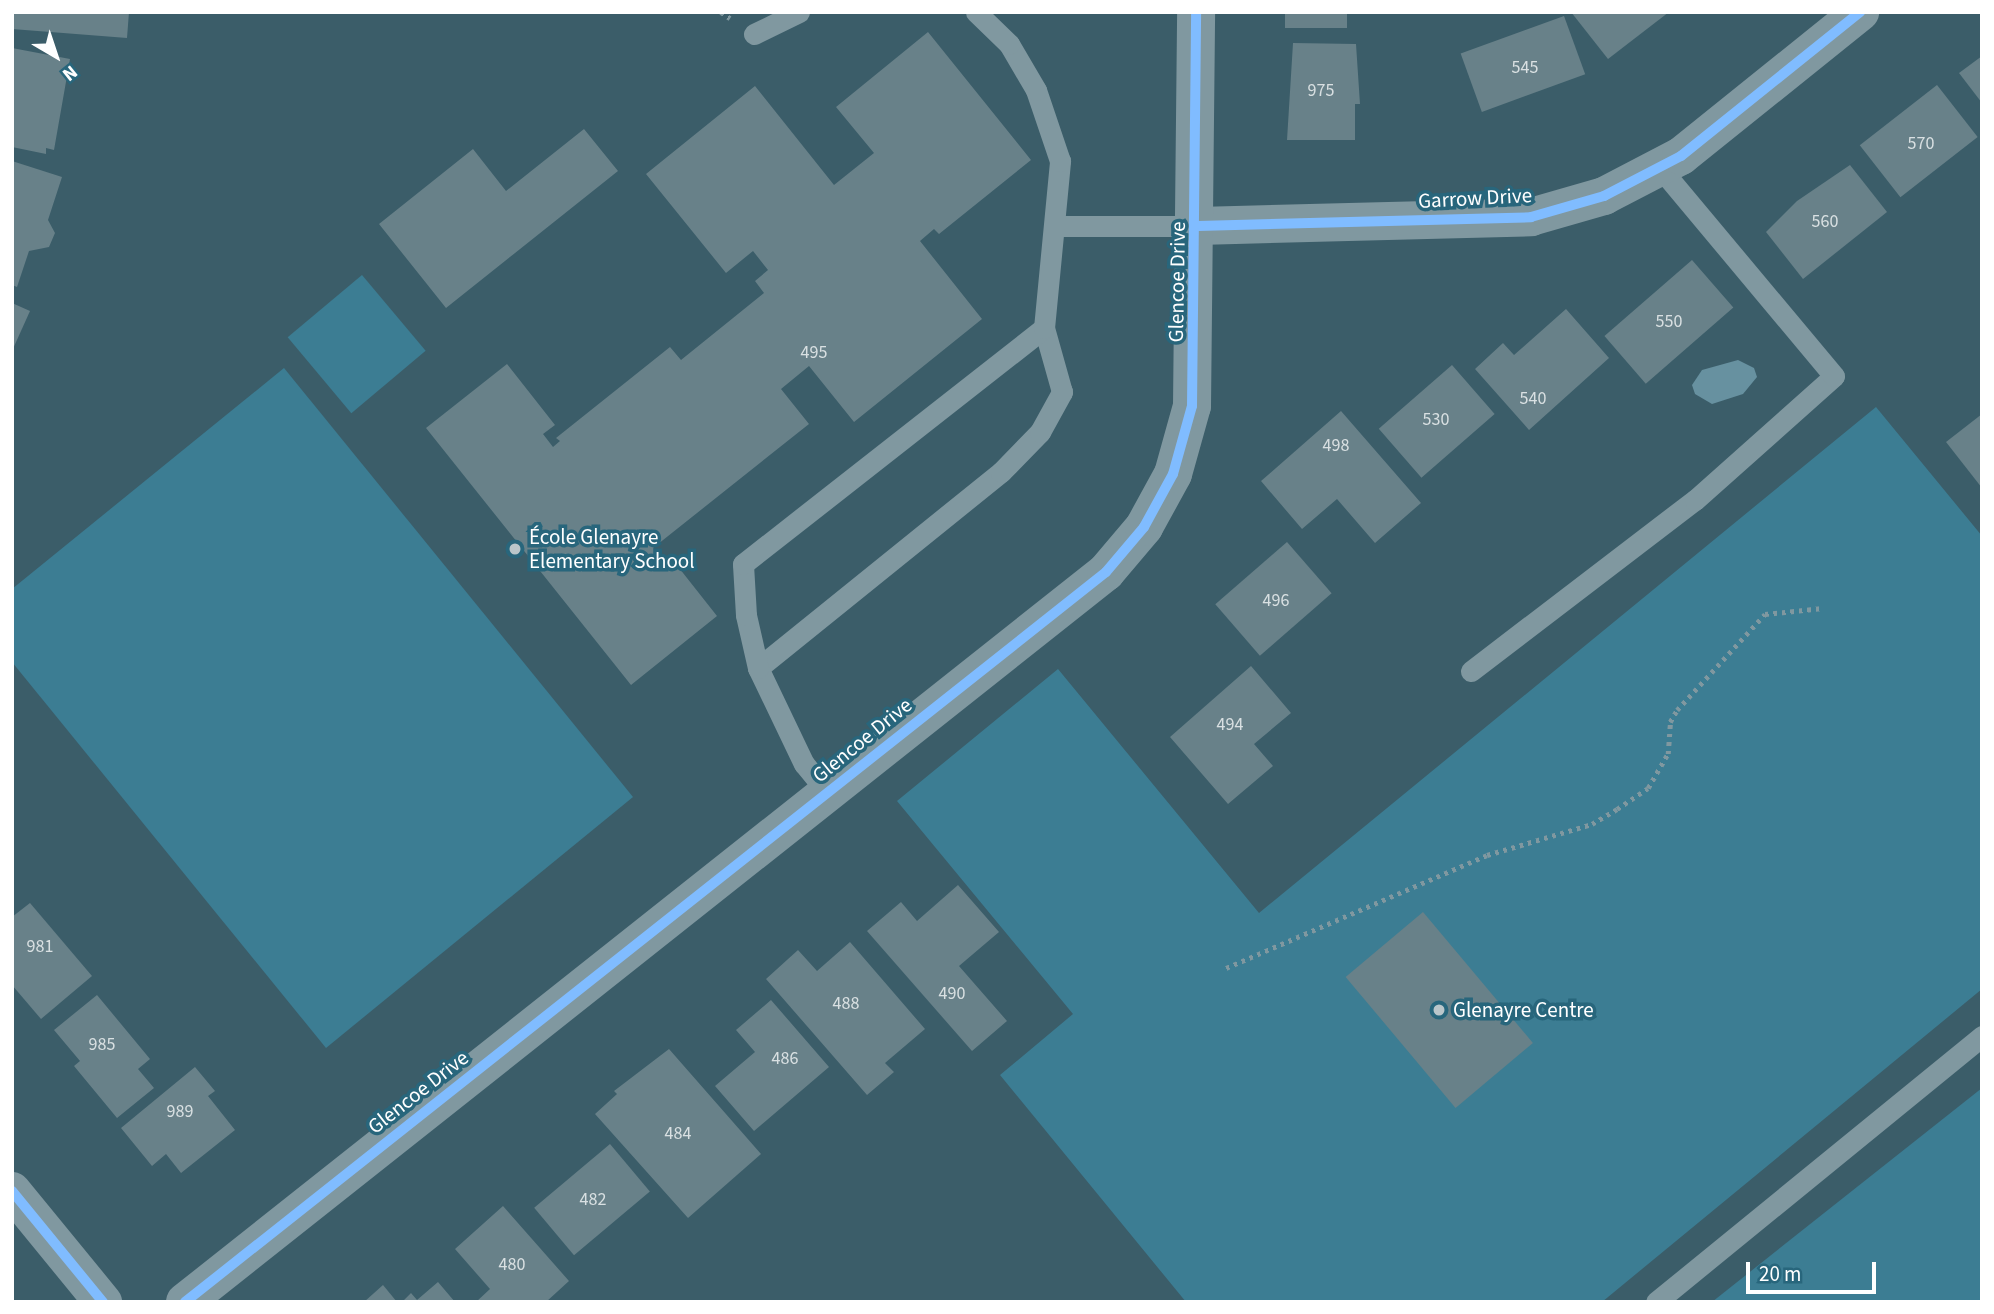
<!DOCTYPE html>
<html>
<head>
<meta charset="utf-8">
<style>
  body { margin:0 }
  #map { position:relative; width:1994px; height:1314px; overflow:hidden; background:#3b5d69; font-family:"Source Sans 3",sans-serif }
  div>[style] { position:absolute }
  .green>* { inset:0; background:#3c7d93; transform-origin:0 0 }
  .water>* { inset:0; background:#6791a0 }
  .building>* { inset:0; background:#688189; transform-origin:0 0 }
  .path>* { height:4.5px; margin-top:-2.25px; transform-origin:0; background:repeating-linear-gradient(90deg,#8098a0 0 3.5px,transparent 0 8.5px) }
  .service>* { height:21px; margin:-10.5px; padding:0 10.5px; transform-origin:10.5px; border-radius:10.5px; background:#8098a0 }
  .minor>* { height:38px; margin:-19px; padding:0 19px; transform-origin:19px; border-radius:19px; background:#8098a0 }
  .tertiary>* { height:38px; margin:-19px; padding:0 19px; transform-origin:19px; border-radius:19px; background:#8098a0 }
  .cycleway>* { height:10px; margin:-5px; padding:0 5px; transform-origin:5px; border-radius:5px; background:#80bcff }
  .dots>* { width:19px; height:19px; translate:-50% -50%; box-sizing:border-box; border:4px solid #28667c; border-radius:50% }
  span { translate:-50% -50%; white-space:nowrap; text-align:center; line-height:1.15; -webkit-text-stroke:7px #28667c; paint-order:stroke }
  .number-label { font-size:18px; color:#d9e0e2 }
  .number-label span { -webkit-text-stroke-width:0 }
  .street-label { font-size:21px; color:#fff }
  .poi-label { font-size:21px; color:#fff }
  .left { translate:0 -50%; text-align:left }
  .frame { position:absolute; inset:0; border:14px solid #fff; pointer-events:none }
  .north { position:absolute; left:21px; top:21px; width:70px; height:70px; -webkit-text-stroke:5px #28667c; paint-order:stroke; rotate:141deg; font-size:19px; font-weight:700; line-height:28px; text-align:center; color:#fff }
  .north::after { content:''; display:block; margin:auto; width:24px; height:32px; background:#fff; clip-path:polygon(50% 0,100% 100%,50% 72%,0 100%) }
  .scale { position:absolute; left:1746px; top:1262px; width:130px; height:32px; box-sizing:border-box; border:4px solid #fff; border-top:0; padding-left:9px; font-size:21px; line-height:24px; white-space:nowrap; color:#fff; -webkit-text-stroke:5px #28667c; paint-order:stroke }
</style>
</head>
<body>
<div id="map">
  <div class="green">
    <div style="left:362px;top:275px;width:99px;height:97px;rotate:50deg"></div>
    <div style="clip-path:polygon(284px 368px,633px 797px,326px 1048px,12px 662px,12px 589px)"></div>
    <div style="clip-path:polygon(1876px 407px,1982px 536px,1982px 989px,1602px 1302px,1186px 1302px,1000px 1075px,1073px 1014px,897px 801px,1058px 669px,1259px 913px)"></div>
    <div style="clip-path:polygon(1982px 1088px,1982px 1302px,1712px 1302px,1838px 1202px)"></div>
  </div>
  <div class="water">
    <div style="clip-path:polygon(1738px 360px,1754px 368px,1757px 377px,1743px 394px,1712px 404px,1695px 394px,1692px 385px,1702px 370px)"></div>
  </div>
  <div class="building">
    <div style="clip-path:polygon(12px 12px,129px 12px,127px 38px,12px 29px)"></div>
    <div style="left:1285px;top:12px;width:62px;height:16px"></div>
    <div style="clip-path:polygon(1571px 12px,1669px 12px,1608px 59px)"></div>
    <div style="left:1564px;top:16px;width:62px;height:110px;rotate:70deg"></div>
    <div style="clip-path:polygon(928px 32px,1031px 160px,939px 234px,934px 229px,920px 241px,982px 319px,854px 422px,809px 366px,781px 389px,809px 424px,653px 548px,665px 564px,672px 559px,717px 616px,631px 685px,426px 428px,507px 364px,555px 425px,543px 434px,553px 447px,560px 441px,556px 438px,670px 347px,681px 360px,764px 293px,755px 281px,768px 270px,753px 251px,726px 273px,646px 174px,755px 86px,834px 185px,874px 153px,836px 107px)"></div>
    <div style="clip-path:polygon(1293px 43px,1356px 44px,1360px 104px,1355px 104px,1355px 140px,1287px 140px)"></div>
    <div style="clip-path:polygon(12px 48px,70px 59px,54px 150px,46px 148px,46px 154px,12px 147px)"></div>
    <div style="clip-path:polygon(1982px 56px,1982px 103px,1959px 73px)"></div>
    <div style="left:1937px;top:85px;width:66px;height:98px;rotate:52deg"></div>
    <div style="clip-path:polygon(584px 129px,618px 171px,446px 308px,379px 224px,473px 149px,506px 191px)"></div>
    <div style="clip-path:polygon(12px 161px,62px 177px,48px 220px,55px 233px,49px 247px,29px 251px,17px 287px,12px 285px)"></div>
    <div style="clip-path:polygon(1850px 165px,1887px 212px,1803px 279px,1766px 232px,1797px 201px)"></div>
    <div style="left:1692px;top:260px;width:63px;height:116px;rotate:49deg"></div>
    <div style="clip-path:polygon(12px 303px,30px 311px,12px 351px)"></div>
    <div style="clip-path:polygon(1566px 309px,1609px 358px,1529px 430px,1475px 369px,1503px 343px,1514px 355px)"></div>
    <div style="left:1452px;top:365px;width:65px;height:97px;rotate:49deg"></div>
    <div style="clip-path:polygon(1341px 411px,1421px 503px,1375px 543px,1337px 499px,1302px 529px,1261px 481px)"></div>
    <div style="clip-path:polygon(1982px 414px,1982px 488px,1946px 442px)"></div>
    <div style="left:1287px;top:542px;width:68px;height:95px;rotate:49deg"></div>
    <div style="clip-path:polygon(1251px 666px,1291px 713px,1254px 744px,1273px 766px,1228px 804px,1170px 737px)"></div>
    <div style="clip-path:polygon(958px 885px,999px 932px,959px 966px,1007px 1021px,972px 1051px,867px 931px,901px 902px,917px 921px)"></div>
    <div style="clip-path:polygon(30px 903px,92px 976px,41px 1019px,12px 985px,12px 917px)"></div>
    <div style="left:1423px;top:912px;width:171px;height:101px;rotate:50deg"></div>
    <div style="clip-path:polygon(850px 942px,925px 1029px,885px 1063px,894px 1072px,867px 1095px,766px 979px,798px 950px,817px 971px)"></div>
    <div style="clip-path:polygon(97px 995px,150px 1059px,138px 1069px,154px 1088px,117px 1118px,74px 1066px,80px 1061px,54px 1030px)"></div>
    <div style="clip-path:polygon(771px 1000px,829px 1067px,754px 1131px,715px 1086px,755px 1052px,736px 1030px)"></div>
    <div style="clip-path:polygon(669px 1049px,761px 1154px,688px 1218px,595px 1114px,617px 1094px,614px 1091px)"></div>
    <div style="clip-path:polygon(195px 1067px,215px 1091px,208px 1096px,235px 1130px,181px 1173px,166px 1154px,152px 1166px,121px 1128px)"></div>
    <div style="left:610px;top:1144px;width:62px;height:99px;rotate:50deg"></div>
    <div style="clip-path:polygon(503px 1206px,569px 1281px,546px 1302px,476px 1302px,490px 1289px,455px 1249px)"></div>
    <div style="clip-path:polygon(438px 1282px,455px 1302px,402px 1302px,411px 1293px,417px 1300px)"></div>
    <div style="clip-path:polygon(383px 1285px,397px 1302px,364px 1302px)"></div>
  </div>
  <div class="path">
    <div style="left:721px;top:12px;width:11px;rotate:34deg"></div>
    <div style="left:1226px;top:968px;width:284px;rotate:-23.4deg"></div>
    <div style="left:1487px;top:855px;width:109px;rotate:-16.4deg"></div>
    <div style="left:1592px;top:824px;width:29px;rotate:-31deg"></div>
    <div style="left:1617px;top:809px;width:37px;rotate:-34deg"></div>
    <div style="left:1648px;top:788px;width:39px;rotate:-60deg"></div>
    <div style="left:1668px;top:754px;width:32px;rotate:-86deg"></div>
    <div style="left:1670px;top:722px;width:14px;rotate:-60deg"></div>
    <div style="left:1677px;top:710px;width:130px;rotate:-47.5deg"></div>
    <div style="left:1765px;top:614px;width:58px;rotate:-5.9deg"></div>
  </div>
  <div class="service">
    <div style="left:754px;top:34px;width:50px;rotate:-26.1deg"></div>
    <div style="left:1057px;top:226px;width:141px"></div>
    <div style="left:758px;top:668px;width:312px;rotate:-38.9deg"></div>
    <div style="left:1001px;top:472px;width:56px;rotate:-45.7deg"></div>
    <div style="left:1040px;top:432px;width:46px;rotate:-61.2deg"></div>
    <div style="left:1062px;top:392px;width:66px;rotate:-105.7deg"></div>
    <div style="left:1471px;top:671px;width:282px;rotate:-37.4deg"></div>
    <div style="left:1695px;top:500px;width:186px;rotate:-41.7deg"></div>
    <div style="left:1834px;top:376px;width:273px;rotate:-129.9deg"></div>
    <div style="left:827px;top:792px;width:36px;rotate:-129deg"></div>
    <div style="left:804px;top:764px;width:106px;rotate:-115.6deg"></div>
    <div style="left:758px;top:668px;width:54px;rotate:-102.8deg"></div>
    <div style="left:746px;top:615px;width:51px;rotate:-93.4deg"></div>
    <div style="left:743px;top:564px;width:382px;rotate:-38.1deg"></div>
    <div style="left:1044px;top:328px;width:168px;rotate:-84.5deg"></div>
    <div style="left:1060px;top:161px;width:75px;rotate:-108.7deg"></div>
    <div style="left:1036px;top:90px;width:53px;rotate:-120.4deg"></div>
    <div style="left:1009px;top:44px;width:46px;rotate:-135.9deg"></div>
    <div style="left:1656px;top:1302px;width:421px;rotate:-39.2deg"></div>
  </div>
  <div class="minor">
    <div style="left:1198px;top:226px;width:333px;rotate:-1.5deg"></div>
    <div style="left:1531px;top:217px;width:76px;rotate:-16deg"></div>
    <div style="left:1604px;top:196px;width:87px;rotate:-27.5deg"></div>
    <div style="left:1681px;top:156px;width:230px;rotate:-38.8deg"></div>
    <div style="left:12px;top:1191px;width:144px;rotate:50.7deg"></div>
  </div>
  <div class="tertiary">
    <div style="left:185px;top:1302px;width:1175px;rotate:-38.4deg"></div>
    <div style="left:1106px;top:572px;width:59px;rotate:-49.8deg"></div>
    <div style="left:1144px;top:527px;width:60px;rotate:-61.3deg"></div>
    <div style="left:1173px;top:474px;width:71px;rotate:-74.4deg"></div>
    <div style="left:1192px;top:406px;width:394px;rotate:-89.4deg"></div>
  </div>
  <div class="cycleway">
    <div style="left:1198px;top:226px;width:333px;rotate:-1.5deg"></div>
    <div style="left:1531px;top:217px;width:76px;rotate:-16deg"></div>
    <div style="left:1604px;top:196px;width:87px;rotate:-27.5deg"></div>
    <div style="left:1681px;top:156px;width:230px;rotate:-38.8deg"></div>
    <div style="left:12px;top:1191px;width:144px;rotate:50.7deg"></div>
    <div style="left:185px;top:1302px;width:1175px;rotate:-38.4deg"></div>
    <div style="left:1106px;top:572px;width:59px;rotate:-49.8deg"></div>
    <div style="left:1144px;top:527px;width:60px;rotate:-61.3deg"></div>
    <div style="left:1173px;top:474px;width:71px;rotate:-74.4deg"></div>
    <div style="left:1192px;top:406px;width:394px;rotate:-89.4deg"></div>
  </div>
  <div class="dots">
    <div style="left:515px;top:549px;background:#bac6ca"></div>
    <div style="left:1439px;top:1010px;background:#bac6ca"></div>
  </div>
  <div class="number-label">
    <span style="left:1525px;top:68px">545</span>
    <span style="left:1321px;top:91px">975</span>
    <span style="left:1921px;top:144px">570</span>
    <span style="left:1825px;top:222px">560</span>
    <span style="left:1669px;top:322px">550</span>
    <span style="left:814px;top:353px">495</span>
    <span style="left:1533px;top:399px">540</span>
    <span style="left:1436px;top:420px">530</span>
    <span style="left:1336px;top:446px">498</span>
    <span style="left:1276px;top:601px">496</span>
    <span style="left:1230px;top:725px">494</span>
    <span style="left:40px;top:947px">981</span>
    <span style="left:952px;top:994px">490</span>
    <span style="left:846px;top:1004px">488</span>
    <span style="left:102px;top:1045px">985</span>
    <span style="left:785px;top:1059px">486</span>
    <span style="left:180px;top:1112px">989</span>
    <span style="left:678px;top:1134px">484</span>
    <span style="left:593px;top:1200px">482</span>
    <span style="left:512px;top:1265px">480</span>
  </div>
  <div class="street-label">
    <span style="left:1475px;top:198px;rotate:-3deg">Garrow Drive</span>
    <span style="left:1177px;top:282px;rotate:-89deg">Glencoe Drive</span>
    <span style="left:862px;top:740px;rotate:-39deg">Glencoe Drive</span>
    <span style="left:418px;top:1092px;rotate:-38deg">Glencoe Drive</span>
  </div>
  <div class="poi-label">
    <span class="left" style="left:529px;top:549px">École Glenayre<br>Elementary School</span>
    <span class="left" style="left:1453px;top:1010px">Glenayre Centre</span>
  </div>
  <div class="frame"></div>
  <div class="north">N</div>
  <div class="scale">20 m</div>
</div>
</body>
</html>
